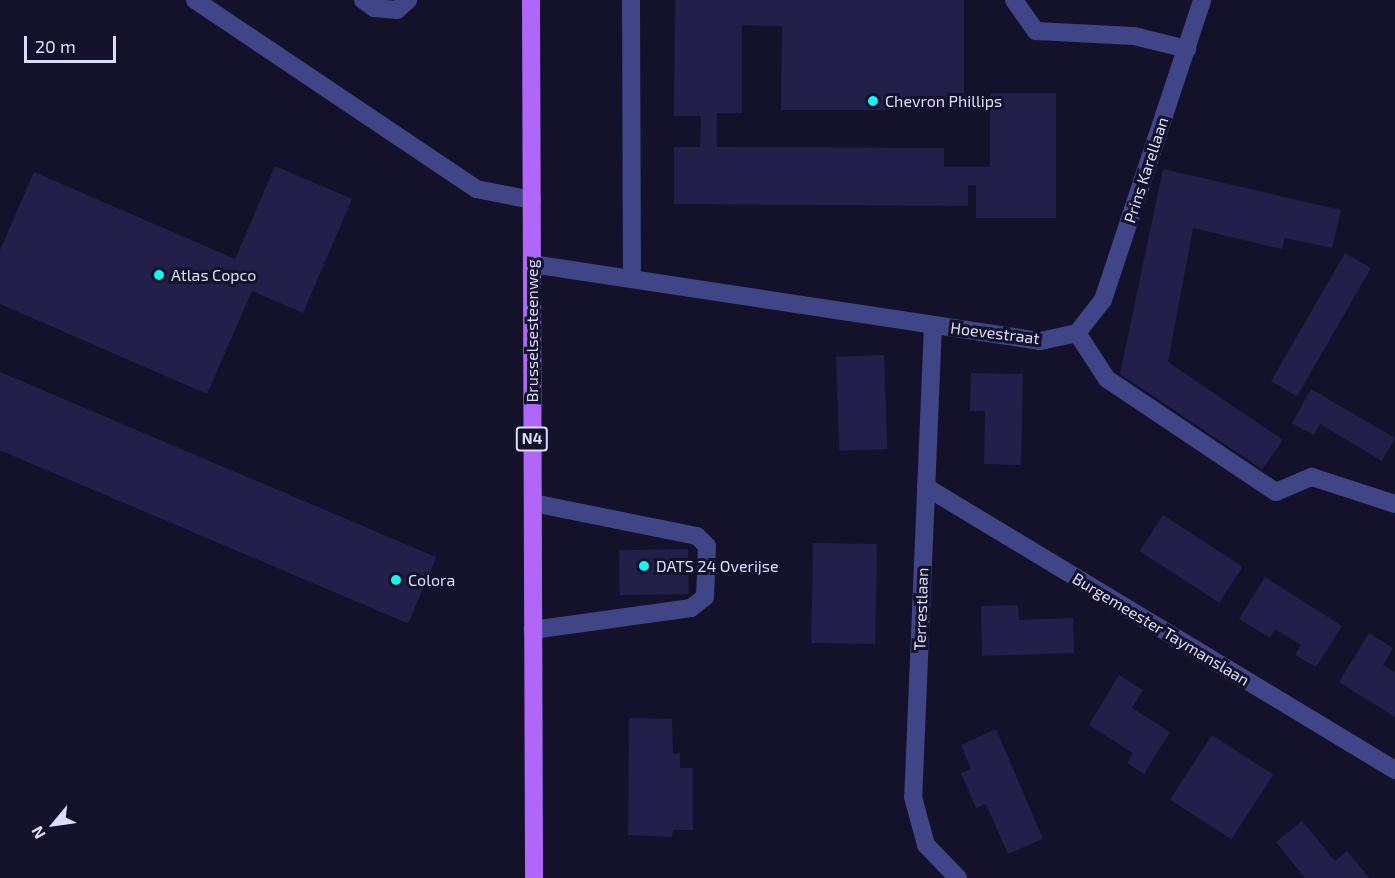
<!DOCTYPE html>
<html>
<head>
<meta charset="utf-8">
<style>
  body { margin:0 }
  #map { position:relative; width:1395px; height:878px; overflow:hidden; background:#13122a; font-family:"Exo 2",sans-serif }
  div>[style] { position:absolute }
  .building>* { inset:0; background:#221f4a; transform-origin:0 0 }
  .minor>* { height:18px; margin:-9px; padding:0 9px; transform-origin:9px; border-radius:9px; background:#3f4586 }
  .major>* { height:18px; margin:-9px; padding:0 9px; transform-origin:9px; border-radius:9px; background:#b067f9 }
  .dots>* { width:16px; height:16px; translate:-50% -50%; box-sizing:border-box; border:3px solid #13122a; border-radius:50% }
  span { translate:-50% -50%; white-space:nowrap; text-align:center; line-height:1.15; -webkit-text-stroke:6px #13122a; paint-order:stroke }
  .shield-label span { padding:2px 4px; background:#13122a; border:2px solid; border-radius:4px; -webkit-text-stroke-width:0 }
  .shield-label { font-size:15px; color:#dcdcfe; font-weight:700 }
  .poi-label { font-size:16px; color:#dcdcfe }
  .left { translate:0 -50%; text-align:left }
  .street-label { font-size:16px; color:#dcdcfe }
  .north { position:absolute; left:24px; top:794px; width:60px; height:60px; -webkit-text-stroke:4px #13122a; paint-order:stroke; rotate:241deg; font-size:16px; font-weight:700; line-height:24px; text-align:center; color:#dcdcfe }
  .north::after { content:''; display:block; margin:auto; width:21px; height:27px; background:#dcdcfe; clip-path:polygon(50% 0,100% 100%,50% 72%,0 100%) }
  .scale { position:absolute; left:24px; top:36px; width:92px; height:27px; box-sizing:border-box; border:3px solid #dcdcfe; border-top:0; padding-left:8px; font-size:18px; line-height:21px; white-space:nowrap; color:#dcdcfe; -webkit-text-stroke:4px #13122a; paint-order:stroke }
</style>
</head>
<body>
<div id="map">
  <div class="building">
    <div style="clip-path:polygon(675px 0,964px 0,964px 110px,781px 110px,782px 26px,742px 25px,742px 113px,717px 113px,717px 147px,944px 148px,944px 167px,990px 167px,990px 93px,1056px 93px,1056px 218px,976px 218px,976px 185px,968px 185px,968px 206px,674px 204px,674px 147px,700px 147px,701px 116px,674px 116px)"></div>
    <div style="clip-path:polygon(275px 166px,352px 199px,303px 313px,252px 291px,207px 394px,0 304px,0 250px,34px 172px,235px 259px)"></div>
    <div style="clip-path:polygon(1163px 169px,1341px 210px,1332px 248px,1285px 238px,1282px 249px,1193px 228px,1168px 362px,1283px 440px,1262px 469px,1120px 374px)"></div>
    <div style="left:1345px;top:253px;width:30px;height:148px;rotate:30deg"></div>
    <div style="left:884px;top:355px;width:94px;height:48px;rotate:88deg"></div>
    <div style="left:0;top:372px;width:474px;height:72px;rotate:23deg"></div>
    <div style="clip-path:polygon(971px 373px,1023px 374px,1021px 465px,984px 464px,985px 411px,970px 411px)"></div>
    <div style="clip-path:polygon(1311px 389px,1395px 438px,1382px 461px,1320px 424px,1314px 435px,1292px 423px)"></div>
    <div style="left:1163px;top:515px;width:95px;height:43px;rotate:33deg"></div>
    <div style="left:813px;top:543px;width:64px;height:100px;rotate:1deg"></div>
    <div style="left:688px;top:549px;width:45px;height:69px;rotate:89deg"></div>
    <div style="clip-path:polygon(1265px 577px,1342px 626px,1316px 667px,1295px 655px,1301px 645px,1275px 629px,1270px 638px,1239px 619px)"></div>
    <div style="clip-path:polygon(1018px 605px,1019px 620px,1073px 618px,1074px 653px,982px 656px,981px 606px)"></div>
    <div style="clip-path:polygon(1369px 633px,1393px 648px,1383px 665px,1395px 672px,1395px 717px,1339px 682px)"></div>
    <div style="clip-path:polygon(1119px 675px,1143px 690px,1132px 708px,1170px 732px,1144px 774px,1127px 763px,1133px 753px,1089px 725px)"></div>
    <div style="clip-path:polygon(629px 718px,672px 719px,673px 754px,680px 753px,680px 768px,693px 768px,693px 830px,673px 830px,672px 837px,628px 835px)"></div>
    <div style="clip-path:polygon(996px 729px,1043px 839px,1008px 854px,986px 804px,976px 808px,961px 773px,971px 769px,961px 745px)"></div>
    <div style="left:1212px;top:735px;width:73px;height:77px;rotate:33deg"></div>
    <div style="clip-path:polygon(1302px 821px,1335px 861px,1347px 851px,1369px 878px,1305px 878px,1276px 842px)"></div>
  </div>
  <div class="minor">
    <div style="left:195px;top:0;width:339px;rotate:33.9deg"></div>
    <div style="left:476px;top:189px;width:57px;rotate:11.1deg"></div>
    <div style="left:363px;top:0;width:14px;rotate:36deg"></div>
    <div style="left:374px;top:8px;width:23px;rotate:5deg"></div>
    <div style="left:397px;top:10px;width:15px;rotate:-42deg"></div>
    <div style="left:631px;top:0;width:278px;rotate:89.8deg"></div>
    <div style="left:1014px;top:0;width:38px;rotate:55deg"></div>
    <div style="left:1036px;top:31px;width:98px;rotate:2.9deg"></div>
    <div style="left:1134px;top:36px;width:55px;rotate:13.8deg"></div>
    <div style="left:532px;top:264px;width:514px;rotate:8.62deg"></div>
    <div style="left:1040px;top:341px;width:38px;rotate:-12deg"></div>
    <div style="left:933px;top:325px;width:472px;rotate:92.4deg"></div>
    <div style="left:913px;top:797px;width:50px;rotate:74.8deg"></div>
    <div style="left:926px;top:845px;width:46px;rotate:45.9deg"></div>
    <div style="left:1077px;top:333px;width:55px;rotate:56.9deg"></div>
    <div style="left:1107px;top:379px;width:203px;rotate:33.8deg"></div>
    <div style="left:1276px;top:492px;width:39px;rotate:-23deg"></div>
    <div style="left:1312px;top:477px;width:87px;rotate:18deg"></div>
    <div style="left:1077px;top:333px;width:42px;rotate:-51.8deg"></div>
    <div style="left:1103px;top:300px;width:316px;rotate:-71.7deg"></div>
    <div style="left:926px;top:487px;width:548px;rotate:31.11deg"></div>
    <div style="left:533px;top:503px;width:167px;rotate:11.4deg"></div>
    <div style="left:697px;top:536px;width:14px;rotate:45deg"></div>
    <div style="left:707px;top:546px;width:51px;rotate:92.2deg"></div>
    <div style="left:705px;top:597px;width:18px;rotate:142deg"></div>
    <div style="left:691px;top:608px;width:160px;rotate:172.1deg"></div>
  </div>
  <div class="major">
    <div style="left:531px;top:0;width:878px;rotate:89.8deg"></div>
  </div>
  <div class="dots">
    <div style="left:873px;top:101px;background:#10f5ef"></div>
    <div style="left:159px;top:275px;background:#10f5ef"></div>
    <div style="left:644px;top:566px;background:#10f5ef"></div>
    <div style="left:396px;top:580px;background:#10f5ef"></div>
  </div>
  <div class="shield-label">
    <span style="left:532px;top:439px">N4</span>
  </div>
  <div class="poi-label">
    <span class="left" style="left:885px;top:101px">Chevron Phillips</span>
    <span class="left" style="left:171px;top:275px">Atlas Copco</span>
    <span class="left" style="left:656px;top:566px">DATS 24 Overijse</span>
    <span class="left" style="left:408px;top:580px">Colora</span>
  </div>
  <div class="street-label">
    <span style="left:1146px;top:170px;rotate:-72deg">Prins Karellaan</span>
    <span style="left:532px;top:331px;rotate:-90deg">Brusselsesteenweg</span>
    <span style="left:995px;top:333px;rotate:7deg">Hoevestraat</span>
    <span style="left:921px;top:609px;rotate:-88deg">Terrestlaan</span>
    <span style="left:1161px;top:629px;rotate:31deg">Burgemeester Taymanslaan</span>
  </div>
  <div class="north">N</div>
  <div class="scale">20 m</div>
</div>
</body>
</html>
